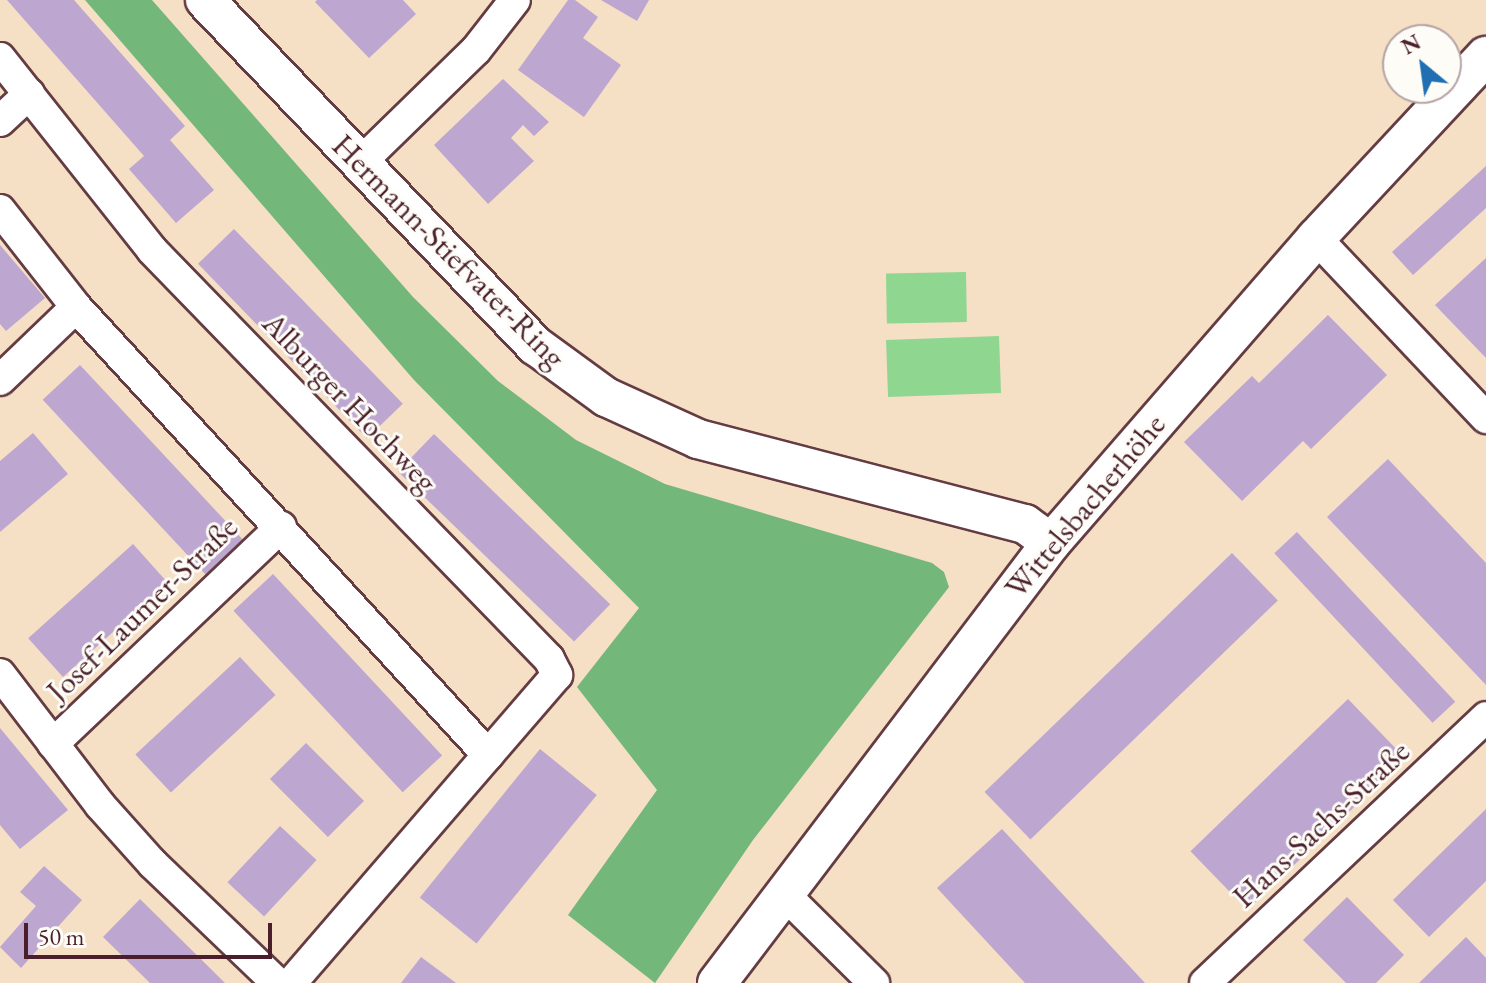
<!DOCTYPE html>
<html>
<head>
<meta charset="utf-8">
<style>
  body { margin:0 }
  #map { position:relative; width:1486px; height:983px; overflow:hidden; background:#f5dfc5; font-family:"EB Garamond",serif }
  div>[style] { position:absolute }
  .green>* { inset:0; background:#8fd690; transform-origin:0 0 }
  .forest>* { inset:0; background:#73b77a }
  .building>* { inset:0; background:#bda6d0; transform-origin:0 0 }
  .roads { filter:drop-shadow(2px 0 #643c42) drop-shadow(-2px 0 #643c42) drop-shadow(0 2px #643c42) drop-shadow(0 -2px #643c42) }
  .minor>* { height:30px; margin:-15px; padding:0 15px; transform-origin:15px; border-radius:15px; background:#fff }
  .tertiary>* { height:38px; margin:-19px; padding:0 19px; transform-origin:19px; border-radius:19px; background:#fff }
  span { translate:-50% -50%; white-space:nowrap; text-align:center; line-height:1.15; -webkit-text-stroke:6px #fdfcf7; paint-order:stroke }
  .street-label { font-size:32px; color:#4a1f2b }
  .north { position:absolute; left:1382px; top:24px; width:80px; height:80px; box-sizing:border-box; background:#fdfcf7; border:2px solid #b5a4a5; border-radius:50%; rotate:331deg; font-size:22px; font-weight:700; line-height:32px; text-align:center; color:#4a1f2b }
  .north::after { content:''; display:block; margin:auto; width:28px; height:36px; background:#1f6fb2; clip-path:polygon(50% 0,100% 100%,50% 72%,0 100%) }
  .scale { position:absolute; left:24px; top:923px; width:248px; height:36px; box-sizing:border-box; border:4px solid #4a1f2b; border-top:0; padding-left:10px; font-size:24px; line-height:28px; white-space:nowrap; color:#4a1f2b; -webkit-text-stroke:6px #fdfcf7; paint-order:stroke }
</style>
</head>
<body>
<div id="map">
  <div class="green">
    <div style="left:966px;top:272px;width:50px;height:80px;rotate:89deg"></div>
    <div style="left:999px;top:336px;width:57px;height:113px;rotate:88deg"></div>
  </div>
  <div class="forest">
    <div style="clip-path:polygon(85px 0,152px 0,413px 297px,498px 381px,576px 440px,665px 484px,932px 563px,944px 572px,949px 587px,753px 840px,655px 983px,568px 915px,657px 790px,577px 687px,639px 608px,414px 380px)"></div>
  </div>
  <div class="building">
    <div style="clip-path:polygon(7px 0,74px 0,185px 126px,170px 140px,214px 190px,176px 223px,129px 169px,144px 156px)"></div>
    <div style="clip-path:polygon(317px 0,403px 0,416px 14px,369px 58px,315px 2px)"></div>
    <div style="clip-path:polygon(568px 0,575px 0,598px 17px,583px 38px,621px 65px,584px 117px,518px 70px)"></div>
    <div style="clip-path:polygon(601px 0,649px 0,637px 21px)"></div>
    <div style="clip-path:polygon(503px 79px,549px 122px,534px 136px,523px 125px,511px 138px,534px 161px,488px 204px,434px 145px)"></div>
    <div style="clip-path:polygon(1486px 166px,1486px 208px,1413px 275px,1392px 252px)"></div>
    <div style="left:234px;top:229px;width:243px;height:50px;rotate:46deg"></div>
    <div style="clip-path:polygon(0 245px,45px 298px,6px 331px,0 324px)"></div>
    <div style="clip-path:polygon(1486px 258px,1486px 358px,1435px 305px)"></div>
    <div style="clip-path:polygon(1328px 315px,1387px 375px,1311px 449px,1303px 441px,1242px 501px,1184px 442px,1252px 376px,1259px 383px)"></div>
    <div style="left:80px;top:365px;width:242px;height:51px;rotate:47deg"></div>
    <div style="clip-path:polygon(33px 433px,68px 474px,0 532px,0 461px)"></div>
    <div style="left:434px;top:434px;width:245px;height:52px;rotate:44deg"></div>
    <div style="clip-path:polygon(1388px 459px,1486px 563px,1486px 685px,1327px 517px)"></div>
    <div style="left:1297px;top:532px;width:232px;height:31px;rotate:47deg"></div>
    <div style="left:133px;top:544px;width:52px;height:141px;rotate:48deg"></div>
    <div style="left:1232px;top:553px;width:66px;height:344px;rotate:46deg"></div>
    <div style="left:273px;top:574px;width:248px;height:54px;rotate:47deg"></div>
    <div style="left:240px;top:657px;width:52px;height:143px;rotate:47deg"></div>
    <div style="left:1348px;top:699px;width:82px;height:219px;rotate:46deg"></div>
    <div style="clip-path:polygon(0 728px,68px 810px,20px 849px,0 825px)"></div>
    <div style="left:306px;top:743px;width:82px;height:51px;rotate:45deg"></div>
    <div style="left:540px;top:749px;width:73px;height:191px;rotate:39deg"></div>
    <div style="clip-path:polygon(1486px 809px,1486px 881px,1429px 937px,1393px 900px)"></div>
    <div style="left:280px;top:826px;width:50px;height:77px;rotate:43deg"></div>
    <div style="clip-path:polygon(1002px 829px,1145px 983px,1025px 983px,937px 888px)"></div>
    <div style="clip-path:polygon(44px 866px,82px 900px,21px 968px,0 947px,36px 906px,20px 892px)"></div>
    <div style="clip-path:polygon(1347px 897px,1404px 955px,1376px 983px,1346px 983px,1303px 940px)"></div>
    <div style="clip-path:polygon(140px 899px,225px 983px,150px 983px,103px 937px)"></div>
    <div style="clip-path:polygon(1466px 937px,1486px 958px,1486px 983px,1419px 983px)"></div>
    <div style="clip-path:polygon(421px 957px,456px 983px,401px 983px)"></div>
  </div>
  <div class="roads">
    <div class="minor">
      <div style="left:0;top:58px;width:245px;rotate:51.6deg"></div>
      <div style="left:152px;top:250px;width:570px;rotate:45.85deg"></div>
      <div style="left:549px;top:659px;width:18px;rotate:63deg"></div>
      <div style="left:557px;top:675px;width:407px;rotate:130.8deg"></div>
      <div style="left:0;top:121px;width:40px;rotate:-43deg"></div>
      <div style="left:359px;top:164px;width:163px;rotate:-44.3deg"></div>
      <div style="left:476px;top:50px;width:63px;rotate:-52deg"></div>
      <div style="left:0;top:210px;width:123px;rotate:51.9deg"></div>
      <div style="left:76px;top:307px;width:609px;rotate:47.4deg"></div>
      <div style="left:1316px;top:238px;width:248px;rotate:46.6deg"></div>
      <div style="left:0;top:380px;width:105px;rotate:-43.8deg"></div>
      <div style="left:0;top:674px;width:165px;rotate:52.6deg"></div>
      <div style="left:100px;top:805px;width:79px;rotate:48.1deg"></div>
      <div style="left:153px;top:864px;width:172px;rotate:43.8deg"></div>
      <div style="left:53px;top:744px;width:315px;rotate:-43.6deg"></div>
      <div style="left:784px;top:894px;width:127px;rotate:44.7deg"></div>
      <div style="left:1205px;top:983px;width:387px;rotate:-43.4deg"></div>
    </div>
    <div class="tertiary">
      <div style="left:205px;top:0;width:479px;rotate:46.3deg"></div>
      <div style="left:536px;top:346px;width:87px;rotate:36.1deg"></div>
      <div style="left:606px;top:397px;width:101px;rotate:24.5deg"></div>
      <div style="left:698px;top:439px;width:338px;rotate:14.6deg"></div>
      <div style="left:1025px;top:524px;width:32px;rotate:36deg"></div>
      <div style="left:717px;top:983px;width:552px;rotate:-52.8deg"></div>
      <div style="left:1051px;top:543px;width:404px;rotate:-49deg"></div>
      <div style="left:1316px;top:238px;width:249px;rotate:-47deg"></div>
    </div>
  </div>
  <div class="street-label">
    <span style="left:449px;top:251px;rotate:45deg">Hermann-Stiefvater-Ring</span>
    <span style="left:350px;top:402px;rotate:46deg">Alburger Hochweg</span>
    <span style="left:1085px;top:506px;rotate:-50deg">Wittelsbacherhöhe</span>
    <span style="left:142px;top:609px;rotate:-44deg">Josef-Laumer-Straße</span>
    <span style="left:1321px;top:824px;rotate:-43deg">Hans-Sachs-Straße</span>
  </div>
  <div class="north">N</div>
  <div class="scale">50 m</div>
</div>
</body>
</html>
